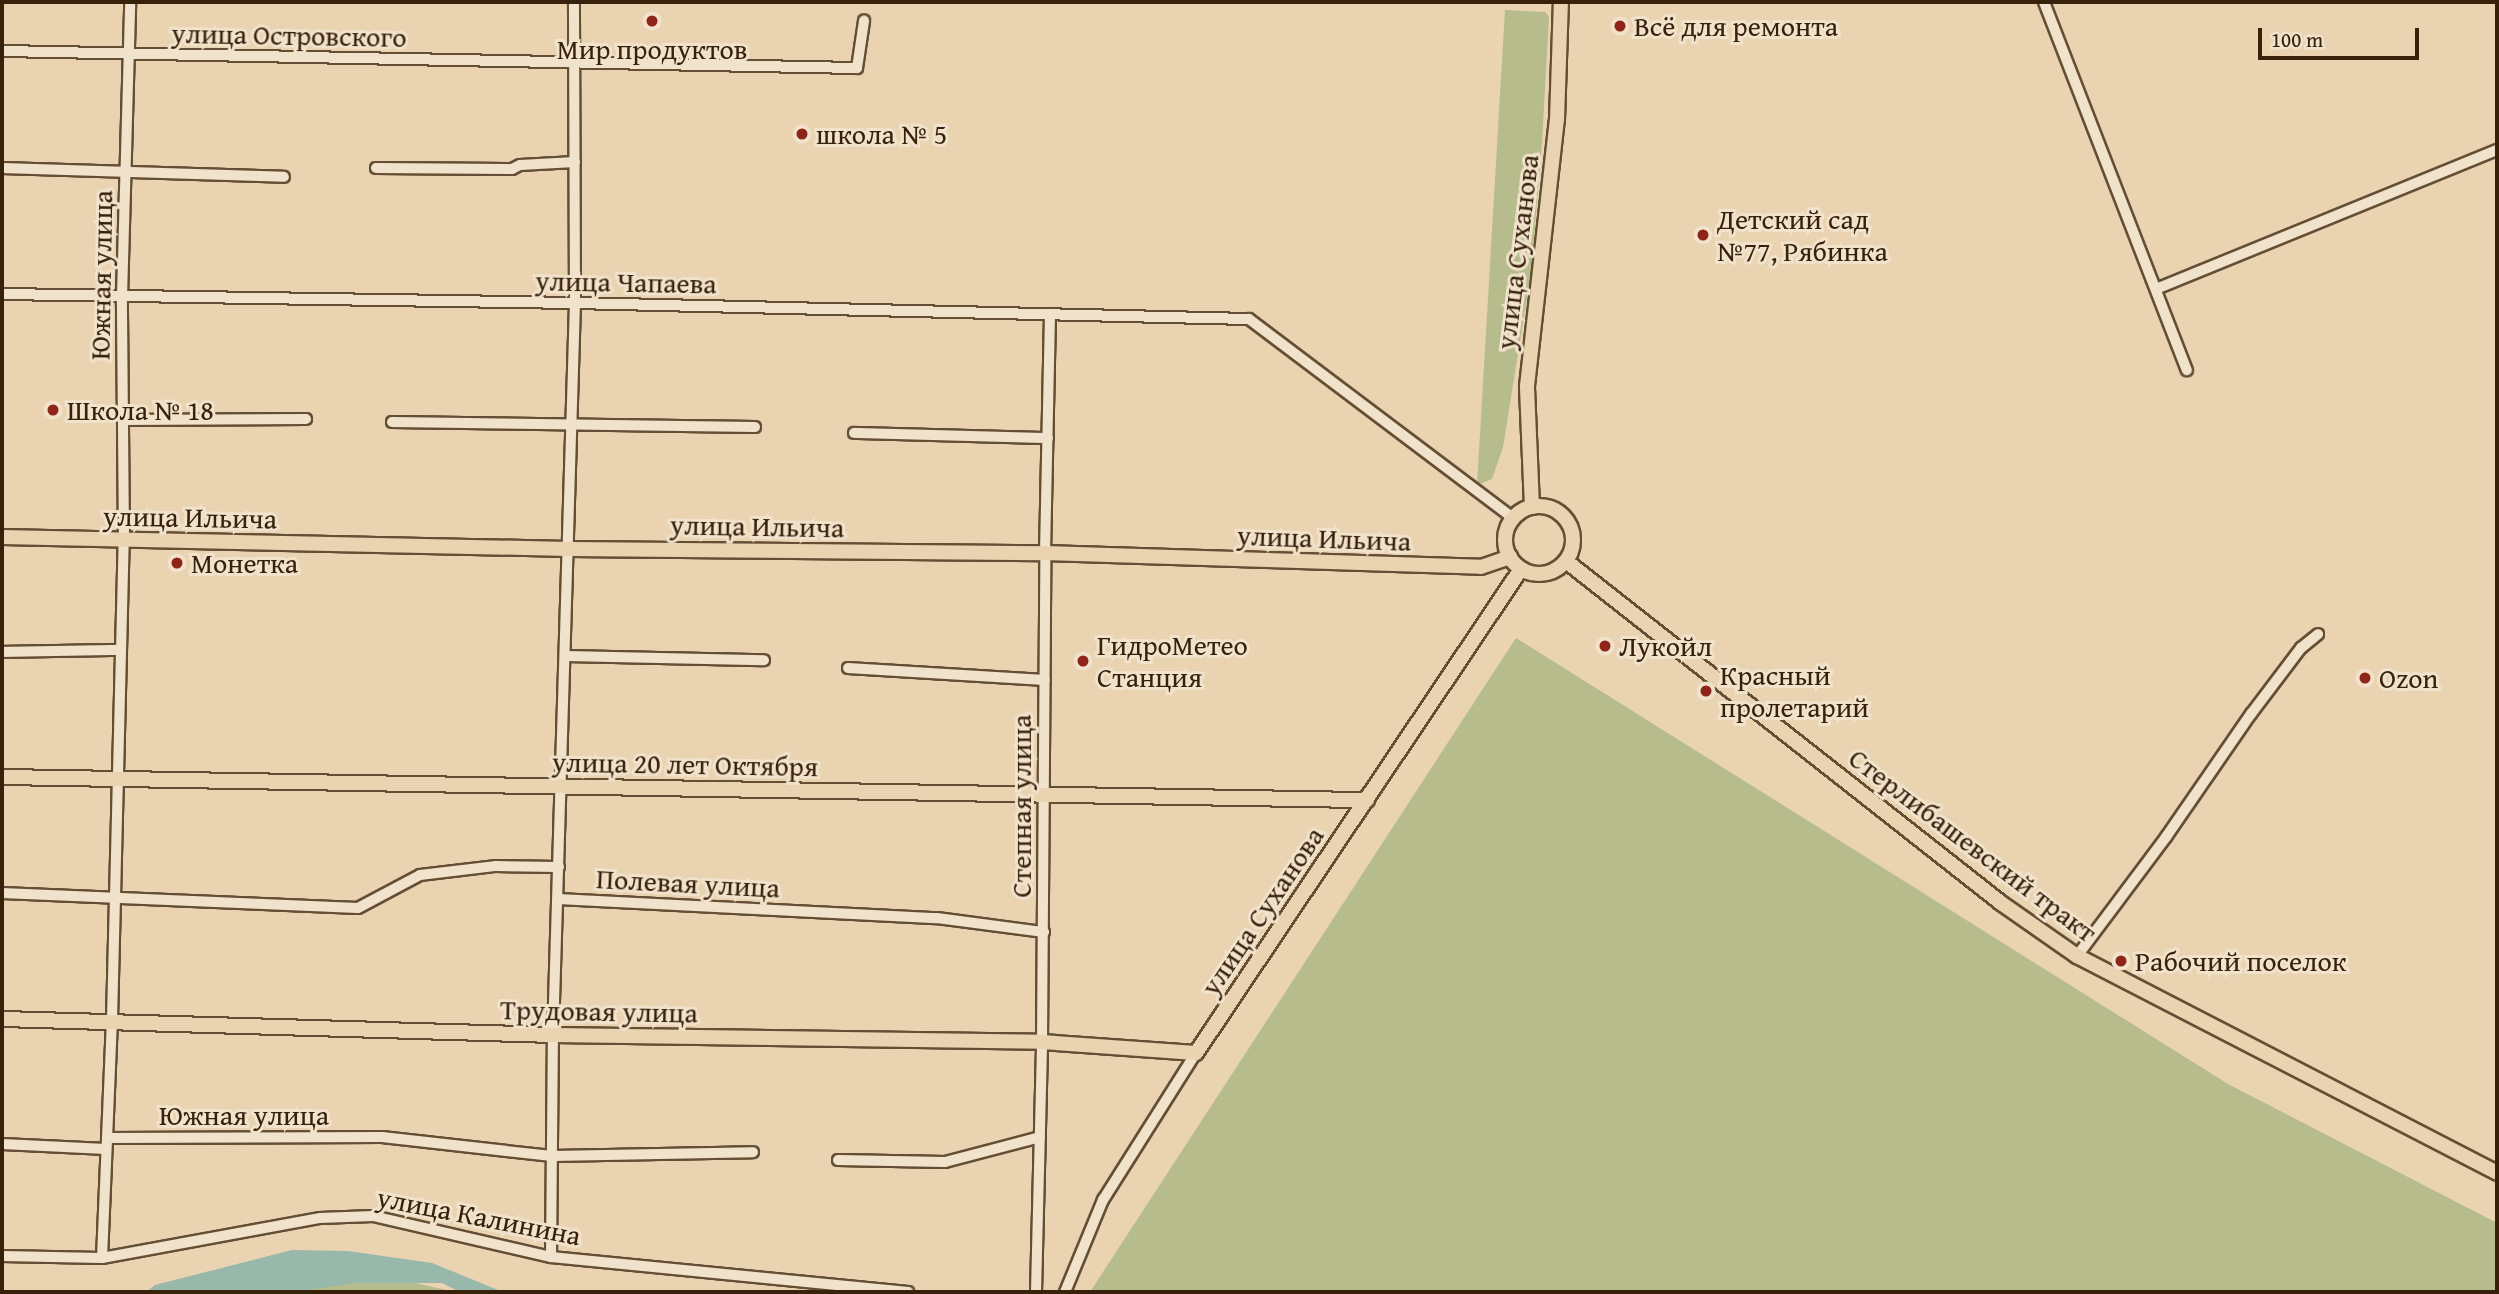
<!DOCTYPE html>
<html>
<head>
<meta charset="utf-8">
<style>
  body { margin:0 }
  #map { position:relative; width:2499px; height:1294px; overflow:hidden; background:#e9d3b1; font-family:"Gentium Book Plus",serif }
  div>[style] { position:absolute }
  .green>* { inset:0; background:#b6bc8c }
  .water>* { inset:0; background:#97b8aa }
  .roads { filter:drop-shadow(2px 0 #644e34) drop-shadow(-2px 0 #644e34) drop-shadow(0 2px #644e34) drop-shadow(0 -2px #644e34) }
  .minor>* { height:10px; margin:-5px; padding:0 5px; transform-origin:5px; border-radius:5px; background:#f1e2cc }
  .major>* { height:14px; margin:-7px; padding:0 7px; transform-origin:7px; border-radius:7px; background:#e9d3b1 }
  .major>.ring { margin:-7px; padding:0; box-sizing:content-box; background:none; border:14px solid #e9d3b1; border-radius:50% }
  .dots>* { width:19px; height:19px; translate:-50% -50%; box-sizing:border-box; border:4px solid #f1e2cc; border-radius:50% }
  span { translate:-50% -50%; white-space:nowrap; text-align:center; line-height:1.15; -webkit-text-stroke:6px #f1e2cc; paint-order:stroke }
  .poi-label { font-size:28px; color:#38210b }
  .left { translate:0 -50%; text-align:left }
  .street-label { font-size:28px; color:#38210b }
  .frame { position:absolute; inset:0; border:4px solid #38210b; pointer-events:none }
  .scale { position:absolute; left:2258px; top:28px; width:161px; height:32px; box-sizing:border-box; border:4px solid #38210b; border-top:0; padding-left:9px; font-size:21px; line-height:24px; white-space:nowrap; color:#38210b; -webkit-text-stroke:5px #f1e2cc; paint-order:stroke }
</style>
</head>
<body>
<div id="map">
  <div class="green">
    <div style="clip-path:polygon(1505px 10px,1545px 12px,1549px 17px,1542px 142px,1531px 273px,1503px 447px,1492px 479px,1477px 485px)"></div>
    <div style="clip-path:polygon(1516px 638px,2228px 1084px,2497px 1223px,2497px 1292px,1090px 1292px)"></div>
    <div style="clip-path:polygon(362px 1271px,455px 1292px,255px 1292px)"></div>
  </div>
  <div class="water">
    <div style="clip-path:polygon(292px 1250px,348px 1251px,432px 1263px,503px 1292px,460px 1292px,442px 1283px,356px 1283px,294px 1292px,146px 1292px,155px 1285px)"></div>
  </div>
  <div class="roads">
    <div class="minor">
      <div style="left:2044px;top:2px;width:395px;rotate:68.8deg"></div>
      <div style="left:2px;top:51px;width:855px;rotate:1.14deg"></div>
      <div style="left:857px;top:68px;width:48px;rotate:-81.5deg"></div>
      <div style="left:2px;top:168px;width:282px;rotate:1.8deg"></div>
      <div style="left:376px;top:168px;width:136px;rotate:0.4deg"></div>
      <div style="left:512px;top:169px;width:9px;rotate:-27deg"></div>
      <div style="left:520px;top:165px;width:55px;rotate:-3.1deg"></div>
      <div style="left:2156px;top:289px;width:368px;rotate:-22.2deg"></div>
      <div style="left:2px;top:294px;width:573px;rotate:0.9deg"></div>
      <div style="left:575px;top:303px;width:674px;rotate:1.36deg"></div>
      <div style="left:1249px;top:319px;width:331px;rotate:37deg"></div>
      <div style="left:123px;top:420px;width:183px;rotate:-0.3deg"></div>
      <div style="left:392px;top:422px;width:363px;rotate:0.8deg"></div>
      <div style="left:854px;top:433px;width:194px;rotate:1.5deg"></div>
      <div style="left:2px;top:652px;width:119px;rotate:-1deg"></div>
      <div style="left:566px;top:656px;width:198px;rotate:1.2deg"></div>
      <div style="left:848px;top:668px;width:197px;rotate:3.5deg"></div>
      <div style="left:2px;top:893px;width:356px;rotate:2.4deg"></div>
      <div style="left:358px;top:908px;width:70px;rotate:-28deg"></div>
      <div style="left:420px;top:875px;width:77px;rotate:-6.8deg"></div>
      <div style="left:496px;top:866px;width:63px;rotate:0.9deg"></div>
      <div style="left:558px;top:899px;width:379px;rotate:2.9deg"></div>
      <div style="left:937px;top:918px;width:108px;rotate:7.5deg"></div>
      <div style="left:2077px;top:956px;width:149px;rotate:-53.2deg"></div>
      <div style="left:2166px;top:837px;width:150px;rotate:-55.4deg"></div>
      <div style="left:2251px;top:714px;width:83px;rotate:-52.9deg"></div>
      <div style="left:2301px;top:648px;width:22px;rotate:-39deg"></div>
      <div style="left:107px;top:1138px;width:275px;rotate:-0.2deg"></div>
      <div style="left:382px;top:1137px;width:171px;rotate:6.4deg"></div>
      <div style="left:552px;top:1156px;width:201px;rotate:-1.1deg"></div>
      <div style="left:2px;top:1144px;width:104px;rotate:2.8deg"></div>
      <div style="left:838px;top:1160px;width:107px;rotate:1.1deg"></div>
      <div style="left:945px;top:1162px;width:98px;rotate:-14.7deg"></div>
      <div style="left:2px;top:1256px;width:100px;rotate:1.1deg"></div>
      <div style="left:102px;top:1258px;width:222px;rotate:-10.4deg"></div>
      <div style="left:320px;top:1218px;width:53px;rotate:-2.2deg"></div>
      <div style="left:373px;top:1216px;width:183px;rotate:13deg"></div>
      <div style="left:551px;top:1257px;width:359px;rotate:5.6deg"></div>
      <div style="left:551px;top:1257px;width:222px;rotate:-89.5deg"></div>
      <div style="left:553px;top:1035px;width:732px;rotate:-88.28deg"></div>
      <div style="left:575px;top:303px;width:301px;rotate:-90.2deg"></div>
      <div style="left:102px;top:1258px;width:238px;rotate:-87.6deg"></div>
      <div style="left:112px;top:1020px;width:479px;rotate:-88.6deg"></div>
      <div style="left:124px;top:541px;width:244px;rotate:-90.5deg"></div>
      <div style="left:122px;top:297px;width:295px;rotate:-88.4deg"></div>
      <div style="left:1036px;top:1292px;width:250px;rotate:-88.6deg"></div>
      <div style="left:1042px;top:1042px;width:489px;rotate:-89.6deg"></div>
      <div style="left:1045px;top:553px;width:237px;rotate:-88.8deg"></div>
      <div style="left:1065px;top:1292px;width:100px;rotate:-67.6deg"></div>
      <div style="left:1103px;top:1200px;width:174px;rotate:-57.7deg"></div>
    </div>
    <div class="major">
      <div class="ring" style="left:1505px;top:506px;width:54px;height:54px"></div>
      <div style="left:1532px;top:507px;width:121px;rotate:-92.4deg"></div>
      <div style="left:1527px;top:386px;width:268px;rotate:-83.6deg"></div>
      <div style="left:1557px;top:120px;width:118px;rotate:-88.1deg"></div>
      <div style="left:2px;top:537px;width:567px;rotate:1.21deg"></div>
      <div style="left:569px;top:549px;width:476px;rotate:0.5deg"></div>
      <div style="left:1045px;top:553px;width:436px;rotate:1.8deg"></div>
      <div style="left:1481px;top:567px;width:31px;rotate:-19deg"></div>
      <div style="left:1566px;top:561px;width:553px;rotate:38.17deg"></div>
      <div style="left:2001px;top:903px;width:93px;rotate:34.9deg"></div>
      <div style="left:2077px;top:956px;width:473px;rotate:27.3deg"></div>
      <div style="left:2px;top:777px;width:1365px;rotate:0.97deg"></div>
      <div style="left:2px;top:1019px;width:551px;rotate:1.66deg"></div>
      <div style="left:553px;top:1035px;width:489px;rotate:0.8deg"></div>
      <div style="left:1042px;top:1042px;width:154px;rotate:4.1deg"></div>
      <div style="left:1196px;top:1053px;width:583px;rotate:-56.12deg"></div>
    </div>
  </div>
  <div class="dots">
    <div style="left:652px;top:21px;background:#8f2418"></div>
    <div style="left:1620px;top:26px;background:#8f2418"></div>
    <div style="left:802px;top:134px;background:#8f2418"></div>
    <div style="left:1703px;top:235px;background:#8f2418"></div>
    <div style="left:53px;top:410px;background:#8f2418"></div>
    <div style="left:177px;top:563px;background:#8f2418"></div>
    <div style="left:1605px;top:646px;background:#8f2418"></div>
    <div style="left:1083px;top:661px;background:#8f2418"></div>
    <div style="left:2365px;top:678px;background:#8f2418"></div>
    <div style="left:1706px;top:691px;background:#8f2418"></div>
    <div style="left:2121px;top:961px;background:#8f2418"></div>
  </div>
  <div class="poi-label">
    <span class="left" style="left:1634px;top:26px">Всё для ремонта</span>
    <span style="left:652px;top:49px">Мир продуктов</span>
    <span class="left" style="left:816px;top:134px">школа № 5</span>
    <span class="left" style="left:1717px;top:235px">Детский сад<br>№77, Рябинка</span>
    <span class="left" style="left:67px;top:410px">Школа № 18</span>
    <span class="left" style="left:191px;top:563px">Монетка</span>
    <span class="left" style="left:1097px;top:661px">ГидроМетео<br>Станция</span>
    <span class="left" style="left:1619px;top:646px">Лукойл</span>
    <span class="left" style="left:1720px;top:691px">Красный<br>пролетарий</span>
    <span class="left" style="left:2379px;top:678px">Ozon</span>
    <span class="left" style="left:2135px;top:961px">Рабочий поселок</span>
  </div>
  <div class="street-label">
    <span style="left:289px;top:35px;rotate:1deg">улица Островского</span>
    <span style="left:1517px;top:252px;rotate:-83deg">улица Суханова</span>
    <span style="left:101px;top:275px;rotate:-89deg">Южная улица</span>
    <span style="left:626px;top:282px;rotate:1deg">улица Чапаева</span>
    <span style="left:190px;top:517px;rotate:1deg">улица Ильича</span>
    <span style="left:757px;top:526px;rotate:1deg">улица Ильича</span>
    <span style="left:1324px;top:538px;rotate:2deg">улица Ильича</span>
    <span style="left:685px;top:764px;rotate:1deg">улица 20 лет Октября</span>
    <span style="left:1021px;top:806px;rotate:-90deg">Степная улица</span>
    <span style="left:1973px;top:845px;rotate:37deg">Стерлибашевский тракт</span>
    <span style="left:688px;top:883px;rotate:3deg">Полевая улица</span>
    <span style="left:1262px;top:911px;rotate:-56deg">улица Суханова</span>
    <span style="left:599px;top:1011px;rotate:1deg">Трудовая улица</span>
    <span style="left:244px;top:1115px">Южная улица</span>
    <span style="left:479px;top:1216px;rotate:11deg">улица Калинина</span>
  </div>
  <div class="frame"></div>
  <div class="scale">100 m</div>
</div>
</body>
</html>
